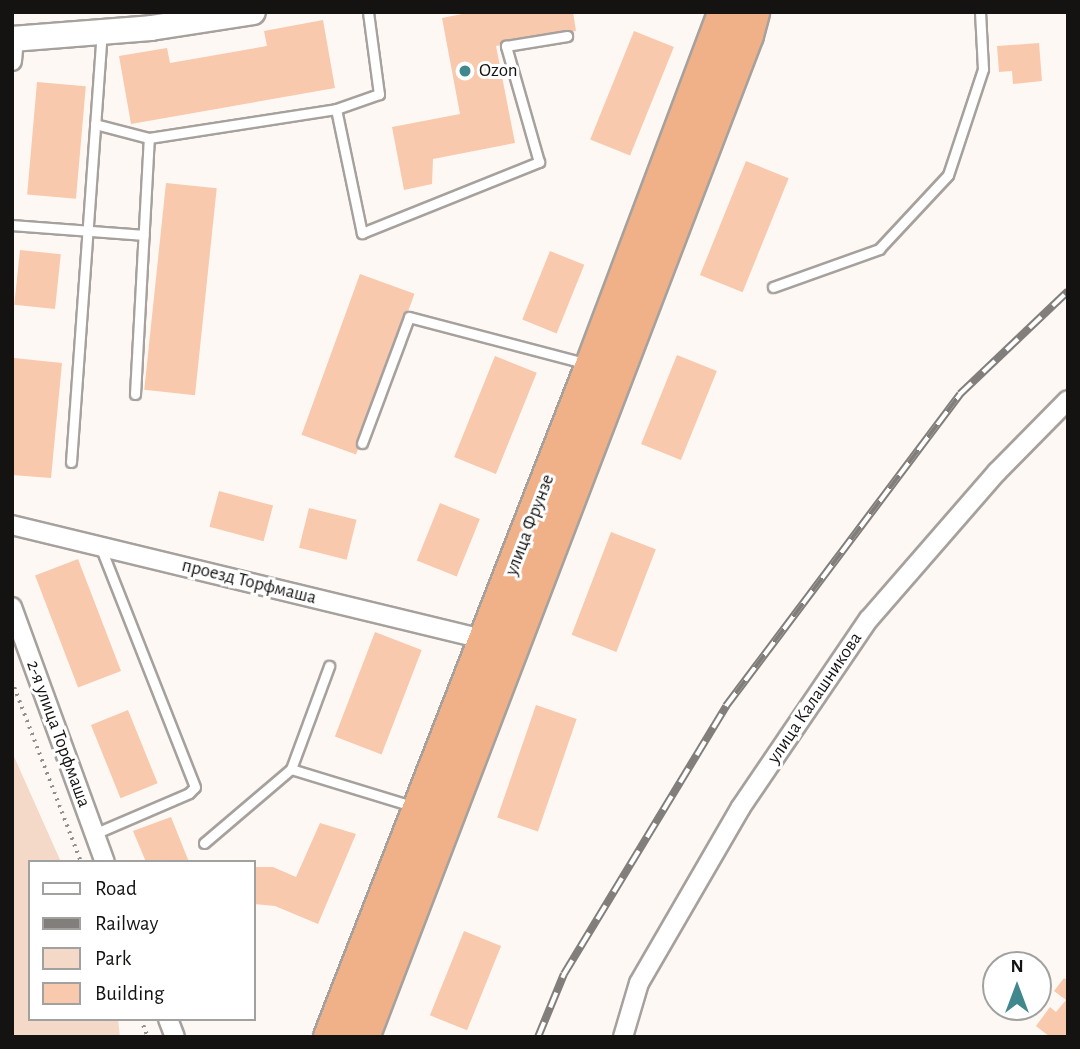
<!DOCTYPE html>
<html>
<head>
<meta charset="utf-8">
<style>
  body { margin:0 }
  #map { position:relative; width:1080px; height:1049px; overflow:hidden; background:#fef8f4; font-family:"Alegreya Sans",sans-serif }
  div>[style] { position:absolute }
  .green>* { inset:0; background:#f5d9c8 }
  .building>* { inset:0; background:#f8c9ac; transform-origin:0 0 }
  .path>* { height:3.5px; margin-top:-1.75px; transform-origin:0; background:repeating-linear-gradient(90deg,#94908d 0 2px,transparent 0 7px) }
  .roads { filter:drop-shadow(2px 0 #a7a19e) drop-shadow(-2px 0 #a7a19e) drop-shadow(0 2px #a7a19e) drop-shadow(0 -2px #a7a19e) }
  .lane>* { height:9px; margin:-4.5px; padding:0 4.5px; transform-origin:4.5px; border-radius:4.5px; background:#fff }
  .street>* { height:18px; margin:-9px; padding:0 9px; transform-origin:9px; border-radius:9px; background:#fff }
  .secondary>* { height:24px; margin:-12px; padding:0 12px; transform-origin:12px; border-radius:12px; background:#fff }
  .highway>* { height:32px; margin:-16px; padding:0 16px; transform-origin:16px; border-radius:16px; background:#f0b189 }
  .rail>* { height:8px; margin-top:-4px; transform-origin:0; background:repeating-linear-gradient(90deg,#fff 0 16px,#827e7b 0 32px); box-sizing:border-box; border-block:2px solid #827e7b }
  .dots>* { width:19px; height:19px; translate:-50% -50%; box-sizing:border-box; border:4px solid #fff; border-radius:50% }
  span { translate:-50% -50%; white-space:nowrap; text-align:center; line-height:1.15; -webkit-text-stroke:6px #fff; paint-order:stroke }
  .poi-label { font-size:19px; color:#151312 }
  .left { translate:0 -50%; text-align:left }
  .street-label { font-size:19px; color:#151312 }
  .frame { position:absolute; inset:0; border:14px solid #151312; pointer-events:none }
  .legend { position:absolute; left:28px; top:860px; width:228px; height:161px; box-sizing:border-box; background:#fff; border:2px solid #a1a1a0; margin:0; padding:9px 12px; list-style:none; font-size:21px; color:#151312 }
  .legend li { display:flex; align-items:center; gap:14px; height:35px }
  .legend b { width:35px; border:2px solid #a1a1a0 }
  .north { position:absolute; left:982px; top:951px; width:70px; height:70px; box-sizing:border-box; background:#fff; border:2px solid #a1a1a0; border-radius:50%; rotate:0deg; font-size:19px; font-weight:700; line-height:28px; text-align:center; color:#151312 }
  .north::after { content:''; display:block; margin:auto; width:24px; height:32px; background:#40878e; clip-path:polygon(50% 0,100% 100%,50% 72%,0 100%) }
</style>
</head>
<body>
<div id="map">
  <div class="green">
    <div style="clip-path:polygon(12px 752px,61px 862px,30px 862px,30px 1019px,118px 1019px,120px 1037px,12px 1037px)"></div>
  </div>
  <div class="building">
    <div style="clip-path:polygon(472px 12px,573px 12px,576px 31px,496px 46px,515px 143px,433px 159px,432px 184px,404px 190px,392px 127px,460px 114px,442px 18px)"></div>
    <div style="clip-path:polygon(323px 20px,335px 88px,131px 124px,119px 56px,167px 48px,170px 63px,267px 46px,264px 31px)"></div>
    <div style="left:634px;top:31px;width:43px;height:117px;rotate:22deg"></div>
    <div style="clip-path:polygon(1039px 43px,1042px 81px,1013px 84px,1012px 71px,999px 72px,997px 46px)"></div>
    <div style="left:37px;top:82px;width:49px;height:113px;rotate:5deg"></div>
    <div style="left:746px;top:161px;width:46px;height:123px;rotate:22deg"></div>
    <div style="left:166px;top:183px;width:51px;height:208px;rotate:6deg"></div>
    <div style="left:20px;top:250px;width:41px;height:55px;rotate:6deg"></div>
    <div style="left:550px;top:251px;width:37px;height:74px;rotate:22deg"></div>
    <div style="left:360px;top:274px;width:58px;height:171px;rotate:20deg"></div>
    <div style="left:677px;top:355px;width:43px;height:96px;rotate:22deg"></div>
    <div style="left:495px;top:356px;width:45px;height:109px;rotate:22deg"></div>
    <div style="clip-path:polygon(14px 358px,62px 363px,51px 478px,12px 475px)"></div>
    <div style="left:219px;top:491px;width:56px;height:37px;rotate:15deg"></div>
    <div style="left:440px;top:503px;width:43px;height:62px;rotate:22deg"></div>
    <div style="left:309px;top:508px;width:49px;height:41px;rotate:14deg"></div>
    <div style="left:611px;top:532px;width:48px;height:110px;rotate:21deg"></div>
    <div style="left:78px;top:559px;width:120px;height:46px;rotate:69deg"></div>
    <div style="left:375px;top:632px;width:50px;height:112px;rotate:21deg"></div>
    <div style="left:536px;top:705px;width:43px;height:119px;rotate:19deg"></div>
    <div style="left:128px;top:710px;width:79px;height:40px;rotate:68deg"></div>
    <div style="clip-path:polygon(171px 817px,189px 862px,146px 862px,133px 831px)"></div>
    <div style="clip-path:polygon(320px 823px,356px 834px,318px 924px,275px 906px,254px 904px,254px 867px,273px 867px,296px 877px)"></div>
    <div style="left:464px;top:931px;width:40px;height:91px;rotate:22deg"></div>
    <div style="clip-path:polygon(1064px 978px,1068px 981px,1068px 1037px,1050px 1037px,1036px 1026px,1050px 1007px,1056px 1012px,1066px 1000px,1054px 991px)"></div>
  </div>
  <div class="path">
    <div style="left:12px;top:681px;width:194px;rotate:69.1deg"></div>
    <div style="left:141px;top:1019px;width:19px;rotate:69deg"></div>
  </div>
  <div class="roads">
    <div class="lane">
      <div style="left:368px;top:12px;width:83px;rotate:82.4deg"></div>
      <div style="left:379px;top:94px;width:46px;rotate:160.8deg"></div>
      <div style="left:336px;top:109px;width:127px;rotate:78.2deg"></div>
      <div style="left:362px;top:233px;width:191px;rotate:-21.9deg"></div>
      <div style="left:539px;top:162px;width:121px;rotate:-105.9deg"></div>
      <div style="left:506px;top:46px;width:62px;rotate:-9.3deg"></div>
      <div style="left:95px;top:124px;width:56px;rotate:14.5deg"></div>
      <div style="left:149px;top:138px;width:189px;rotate:-8.8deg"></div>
      <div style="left:12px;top:225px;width:132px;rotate:4.3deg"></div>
      <div style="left:773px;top:287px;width:113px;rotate:-19.7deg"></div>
      <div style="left:879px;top:249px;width:101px;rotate:-47deg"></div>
      <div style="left:948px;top:175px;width:112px;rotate:-71.7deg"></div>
      <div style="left:983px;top:69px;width:57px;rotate:-93deg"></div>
      <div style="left:135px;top:394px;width:256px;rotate:-86.9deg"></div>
      <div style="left:362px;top:443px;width:134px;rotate:-69.5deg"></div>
      <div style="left:409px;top:317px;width:185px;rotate:14.7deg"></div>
      <div style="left:71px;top:462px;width:429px;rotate:-85.9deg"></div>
      <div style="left:291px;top:769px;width:110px;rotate:-69.7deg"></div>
      <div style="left:94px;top:834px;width:103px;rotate:-23.3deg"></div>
      <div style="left:189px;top:793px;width:8px;rotate:-45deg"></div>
      <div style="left:195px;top:787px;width:257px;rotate:-111.5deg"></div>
      <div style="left:204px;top:843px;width:114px;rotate:-40.4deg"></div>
      <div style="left:291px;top:769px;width:130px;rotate:17deg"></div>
    </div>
    <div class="street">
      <div style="left:12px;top:61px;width:22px;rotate:-85deg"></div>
      <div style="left:12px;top:525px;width:487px;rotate:13.6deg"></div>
      <div style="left:12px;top:607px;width:271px;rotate:70deg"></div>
      <div style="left:168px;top:1019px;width:19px;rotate:69deg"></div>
      <div style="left:623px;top:1037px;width:56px;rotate:-73.5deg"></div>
      <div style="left:639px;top:983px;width:203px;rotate:-59.9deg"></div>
      <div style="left:741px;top:807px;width:227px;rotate:-55.8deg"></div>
      <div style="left:869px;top:619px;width:195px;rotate:-49deg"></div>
      <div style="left:997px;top:472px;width:101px;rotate:-45.4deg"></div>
    </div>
    <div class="secondary">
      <div style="left:12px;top:39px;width:139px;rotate:-4.5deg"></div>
      <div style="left:151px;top:28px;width:103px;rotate:-8.9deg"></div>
    </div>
    <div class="highway">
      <div style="left:330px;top:1037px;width:721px;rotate:-68.7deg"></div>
      <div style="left:592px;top:365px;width:377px;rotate:-69.4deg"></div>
      <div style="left:363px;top:1037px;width:1073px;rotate:-69.03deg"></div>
      <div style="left:747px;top:35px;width:24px;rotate:-75deg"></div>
    </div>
  </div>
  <div class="rail">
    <div style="left:538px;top:1037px;width:68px;rotate:-67.6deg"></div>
    <div style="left:564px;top:974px;width:313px;rotate:-58.8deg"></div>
    <div style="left:726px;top:706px;width:390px;rotate:-53.1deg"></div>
    <div style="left:960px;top:394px;width:149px;rotate:-43.6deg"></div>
  </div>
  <div class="dots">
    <div style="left:465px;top:71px;background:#40878e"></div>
  </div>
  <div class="poi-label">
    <span class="left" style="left:479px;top:71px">Ozon</span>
  </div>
  <div class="street-label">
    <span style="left:530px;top:525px;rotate:-69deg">улица Фрунзе</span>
    <span style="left:249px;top:582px;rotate:14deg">проезд Торфмаша</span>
    <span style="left:815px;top:698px;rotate:-56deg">улица Калашникова</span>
    <span style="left:58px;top:734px;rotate:70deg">2-я улица Торфмаша</span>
  </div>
  <div class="frame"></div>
  <ul class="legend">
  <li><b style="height:9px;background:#fff"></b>Road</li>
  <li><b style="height:9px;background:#827e7b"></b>Railway</li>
  <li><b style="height:19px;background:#f5d9c8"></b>Park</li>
  <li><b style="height:19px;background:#f8c9ac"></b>Building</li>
  </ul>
  <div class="north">N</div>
</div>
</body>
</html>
